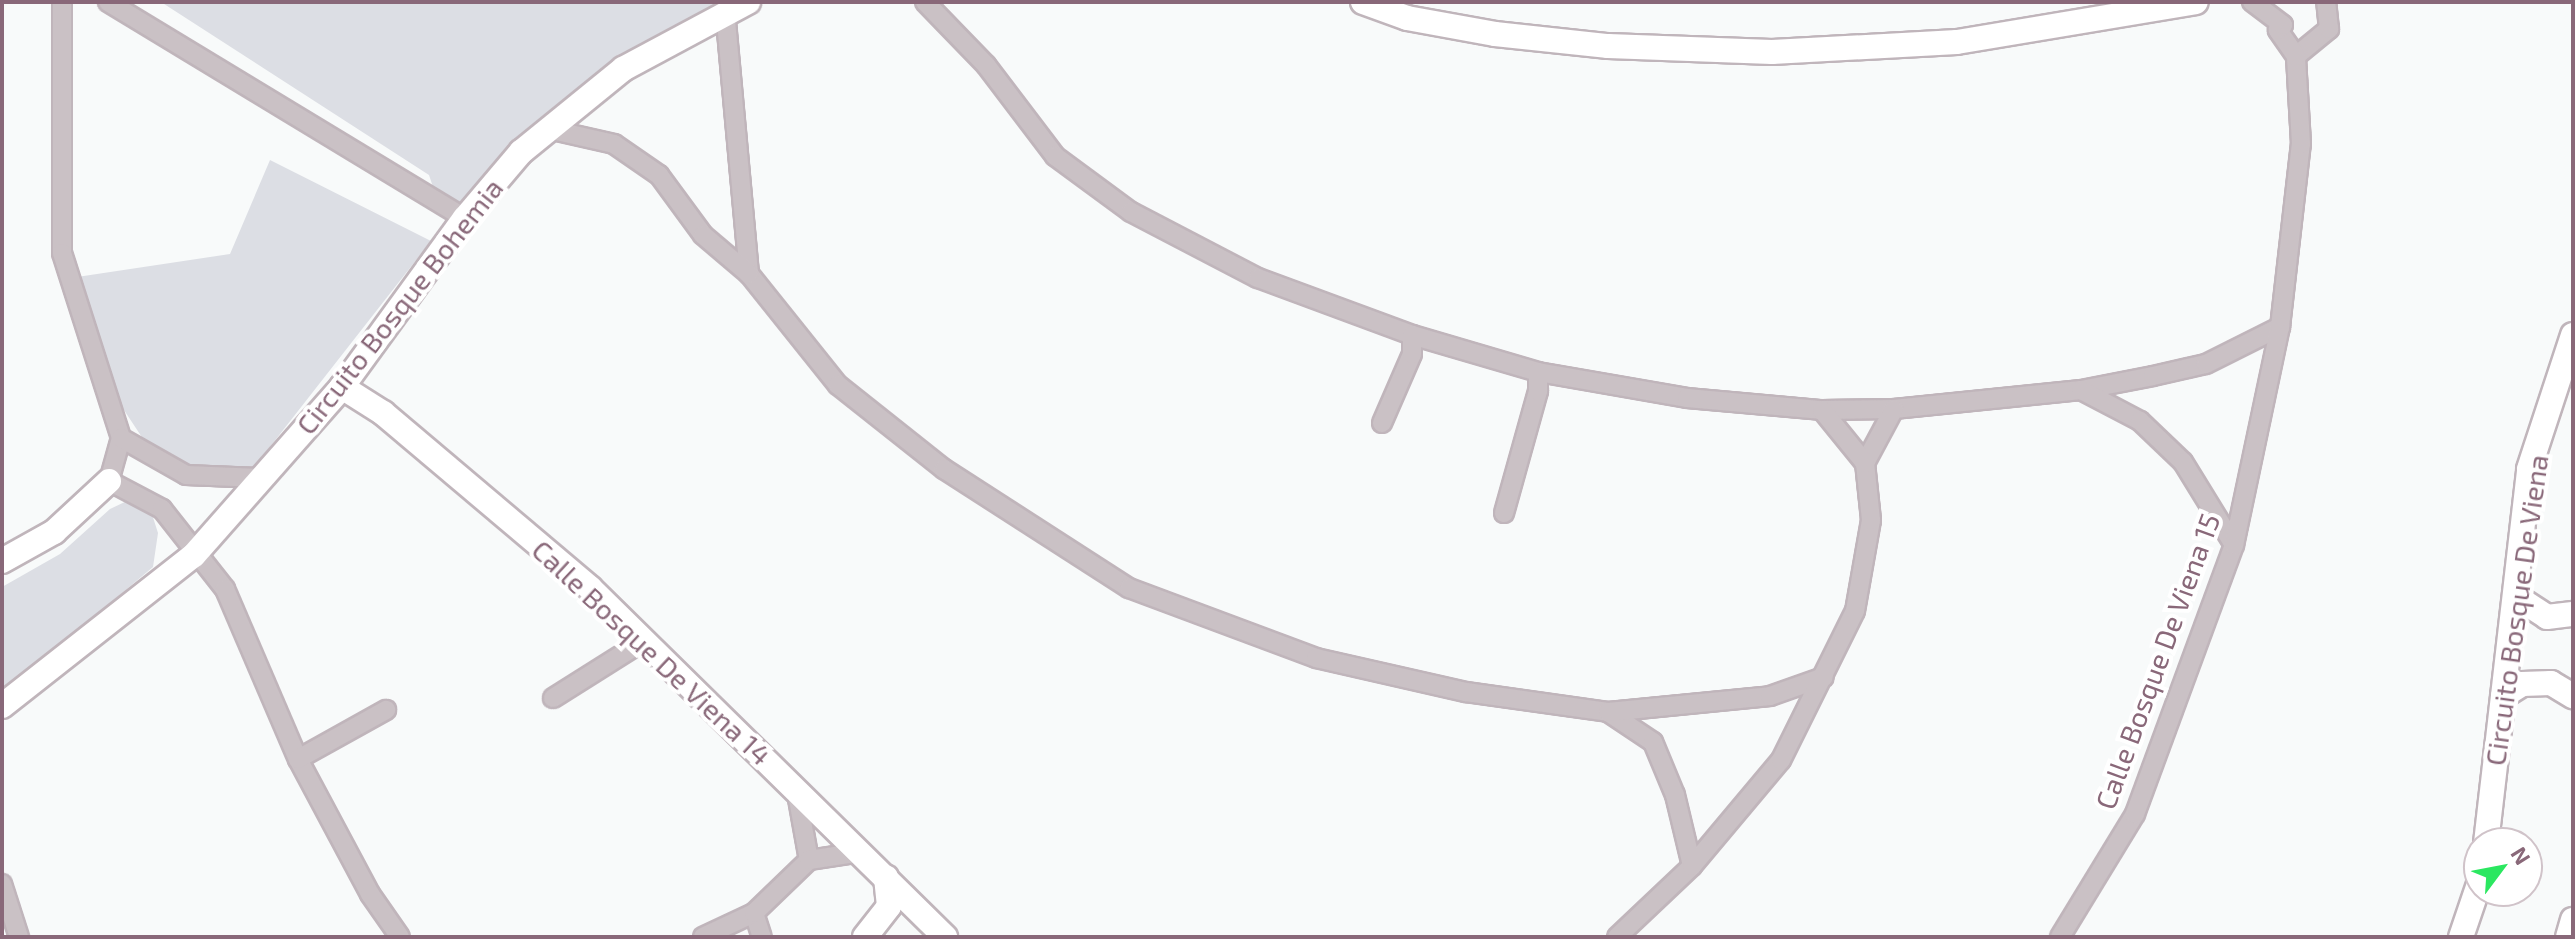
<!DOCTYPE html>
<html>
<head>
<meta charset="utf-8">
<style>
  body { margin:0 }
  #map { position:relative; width:2575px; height:939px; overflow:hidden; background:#f8fafa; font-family:"Exo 2",sans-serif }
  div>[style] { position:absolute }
  .green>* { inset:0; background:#dcdee4 }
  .roads { filter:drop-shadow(2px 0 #c0b5bb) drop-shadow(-2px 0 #c0b5bb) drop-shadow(0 2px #c0b5bb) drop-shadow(0 -2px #c0b5bb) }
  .street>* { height:18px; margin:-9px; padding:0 9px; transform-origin:9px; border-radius:9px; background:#cac1c5 }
  .secondary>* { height:24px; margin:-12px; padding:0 12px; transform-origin:12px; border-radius:12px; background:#fff }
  span { translate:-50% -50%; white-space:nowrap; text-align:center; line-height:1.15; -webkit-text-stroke:8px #fff; paint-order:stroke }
  .street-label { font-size:28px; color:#896879 }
  .frame { position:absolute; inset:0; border:4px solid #896879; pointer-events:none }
  .north { position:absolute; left:2463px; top:827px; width:80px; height:80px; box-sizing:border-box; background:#fff; border:2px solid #d0c3c9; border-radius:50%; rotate:58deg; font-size:22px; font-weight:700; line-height:32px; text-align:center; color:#896879 }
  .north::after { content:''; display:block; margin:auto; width:28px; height:36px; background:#2be760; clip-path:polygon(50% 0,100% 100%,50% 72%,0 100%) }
</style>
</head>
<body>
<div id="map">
  <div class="green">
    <div style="clip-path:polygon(161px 2px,736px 2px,665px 35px,462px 207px,436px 196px,429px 175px)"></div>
    <div style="clip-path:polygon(270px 160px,431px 241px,248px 475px,193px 479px,157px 460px,118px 401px,77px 277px,230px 254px)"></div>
    <div style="clip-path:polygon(129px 500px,150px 508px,158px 533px,153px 567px,2px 694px,2px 587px,60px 554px,110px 509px)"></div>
  </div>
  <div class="roads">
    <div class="street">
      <div style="left:62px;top:2px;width:251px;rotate:90deg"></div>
      <div style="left:62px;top:253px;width:194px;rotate:72.3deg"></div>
      <div style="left:121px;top:438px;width:45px;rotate:105.6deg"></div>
      <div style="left:109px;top:481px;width:60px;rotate:27.8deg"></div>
      <div style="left:162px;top:509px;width:102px;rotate:51.8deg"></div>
      <div style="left:225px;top:589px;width:185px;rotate:66.8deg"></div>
      <div style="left:298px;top:759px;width:153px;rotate:61.9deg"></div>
      <div style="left:370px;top:894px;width:52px;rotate:55.1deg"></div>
      <div style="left:108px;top:2px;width:417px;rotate:31.2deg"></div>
      <div style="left:925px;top:2px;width:88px;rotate:45.9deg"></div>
      <div style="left:986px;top:65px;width:114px;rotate:52.8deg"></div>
      <div style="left:1055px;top:156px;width:94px;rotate:36.4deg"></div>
      <div style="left:1131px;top:212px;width:143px;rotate:27.5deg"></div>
      <div style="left:1258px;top:278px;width:164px;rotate:20.3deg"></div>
      <div style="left:1412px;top:335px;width:131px;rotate:16.4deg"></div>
      <div style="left:1538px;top:372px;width:151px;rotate:9.9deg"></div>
      <div style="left:1687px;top:398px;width:136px;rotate:5.1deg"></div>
      <div style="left:1822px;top:410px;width:72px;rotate:-0.8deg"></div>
      <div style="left:1894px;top:409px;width:188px;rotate:-5.8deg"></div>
      <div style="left:2081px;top:390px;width:73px;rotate:-11deg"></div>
      <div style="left:2153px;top:376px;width:54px;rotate:-12.8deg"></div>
      <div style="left:2206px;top:364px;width:83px;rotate:-26.6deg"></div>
      <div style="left:725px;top:10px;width:265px;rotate:84.8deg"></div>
      <div style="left:749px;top:274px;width:142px;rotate:51.3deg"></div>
      <div style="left:838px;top:385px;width:135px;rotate:38.4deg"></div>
      <div style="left:944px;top:469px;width:220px;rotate:32.8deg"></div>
      <div style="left:1129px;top:588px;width:200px;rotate:20.5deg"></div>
      <div style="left:1316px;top:658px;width:154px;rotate:12.8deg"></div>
      <div style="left:1466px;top:692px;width:143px;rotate:8deg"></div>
      <div style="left:1608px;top:712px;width:54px;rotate:33.7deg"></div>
      <div style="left:1653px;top:742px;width:57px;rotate:67.5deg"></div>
      <div style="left:1675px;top:795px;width:73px;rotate:76.5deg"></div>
      <div style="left:2296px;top:56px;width:43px;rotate:-39.3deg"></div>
      <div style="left:2329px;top:29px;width:27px;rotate:-96deg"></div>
      <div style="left:548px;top:129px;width:68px;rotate:12.8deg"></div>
      <div style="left:614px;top:144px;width:55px;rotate:34.6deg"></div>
      <div style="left:659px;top:175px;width:74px;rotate:53.7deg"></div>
      <div style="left:703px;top:235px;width:60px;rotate:40.3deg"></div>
      <div style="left:2081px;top:390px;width:67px;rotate:27.7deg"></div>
      <div style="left:2140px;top:421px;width:59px;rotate:43.6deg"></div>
      <div style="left:2183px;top:462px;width:97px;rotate:58.4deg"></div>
      <div style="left:1382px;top:423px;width:75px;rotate:-66.5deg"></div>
      <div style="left:1412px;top:354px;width:19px;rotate:-90deg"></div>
      <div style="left:121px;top:438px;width:75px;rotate:29.6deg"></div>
      <div style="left:186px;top:475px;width:74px;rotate:2.3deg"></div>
      <div style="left:1865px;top:463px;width:61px;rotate:-61.8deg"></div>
      <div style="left:1504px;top:513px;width:127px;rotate:-74.4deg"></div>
      <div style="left:1538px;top:391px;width:19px;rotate:-90deg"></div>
      <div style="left:553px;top:698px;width:109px;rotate:-32.2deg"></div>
      <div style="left:1608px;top:712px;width:163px;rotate:-5.6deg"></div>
      <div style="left:1770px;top:696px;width:57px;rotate:-19.4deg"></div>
      <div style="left:298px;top:759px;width:101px;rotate:-29.1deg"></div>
      <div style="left:796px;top:788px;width:73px;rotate:79.8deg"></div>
      <div style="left:2px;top:884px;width:56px;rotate:72.2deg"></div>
      <div style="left:754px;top:913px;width:25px;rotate:72deg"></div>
      <div style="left:703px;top:937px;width:56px;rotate:-25.2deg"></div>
      <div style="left:754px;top:913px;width:76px;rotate:-43.9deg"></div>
      <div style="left:809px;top:860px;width:53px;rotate:-8.7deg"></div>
      <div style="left:1617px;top:937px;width:103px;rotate:-43.4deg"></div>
      <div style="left:1692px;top:866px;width:138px;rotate:-50deg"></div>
      <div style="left:1781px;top:760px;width:166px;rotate:-63.6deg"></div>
      <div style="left:1855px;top:611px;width:92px;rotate:-80deg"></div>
      <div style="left:1871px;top:520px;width:57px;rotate:-96deg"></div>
      <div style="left:1865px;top:463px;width:68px;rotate:-129.1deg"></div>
      <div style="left:2060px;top:937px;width:144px;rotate:-58.6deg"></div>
      <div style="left:2135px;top:814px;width:287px;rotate:-69.8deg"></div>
      <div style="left:2234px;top:545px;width:223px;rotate:-78.1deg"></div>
      <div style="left:2280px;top:327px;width:184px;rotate:-83.5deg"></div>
      <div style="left:2301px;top:144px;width:88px;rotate:-93.3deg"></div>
      <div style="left:2296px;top:56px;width:32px;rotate:-125deg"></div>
      <div style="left:2278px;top:30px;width:7px;rotate:-45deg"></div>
      <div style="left:2283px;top:25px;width:39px;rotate:-143deg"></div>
    </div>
    <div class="secondary">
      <div style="left:1363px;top:2px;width:47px;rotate:20deg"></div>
      <div style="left:1407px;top:18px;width:89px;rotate:10.3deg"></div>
      <div style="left:1495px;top:34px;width:114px;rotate:6.1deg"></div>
      <div style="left:1608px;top:46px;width:164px;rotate:2.1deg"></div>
      <div style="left:1772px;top:52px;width:185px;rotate:-3.1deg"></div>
      <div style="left:1957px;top:42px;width:242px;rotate:-9.5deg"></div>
      <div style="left:342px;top:387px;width:49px;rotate:32.4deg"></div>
      <div style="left:383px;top:413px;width:271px;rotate:40.2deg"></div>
      <div style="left:590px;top:588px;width:498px;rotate:44.5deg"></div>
      <div style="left:2px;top:561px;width:60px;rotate:-29.1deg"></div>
      <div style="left:54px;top:532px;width:75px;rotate:-42.8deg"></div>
      <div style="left:2515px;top:596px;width:38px;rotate:33deg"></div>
      <div style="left:2547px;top:617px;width:26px;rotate:-7deg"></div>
      <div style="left:2503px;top:696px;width:22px;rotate:-32deg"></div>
      <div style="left:2522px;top:684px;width:29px;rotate:-2deg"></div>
      <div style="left:2551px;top:683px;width:26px;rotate:31deg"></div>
      <div style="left:2px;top:706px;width:244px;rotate:-38.2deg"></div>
      <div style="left:194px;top:555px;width:224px;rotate:-48.6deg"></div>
      <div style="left:342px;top:387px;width:209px;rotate:-54deg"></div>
      <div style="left:465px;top:218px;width:87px;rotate:-49.7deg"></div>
      <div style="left:521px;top:152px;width:132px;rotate:-39.1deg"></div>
      <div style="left:623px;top:69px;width:142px;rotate:-28.2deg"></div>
      <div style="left:2486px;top:843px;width:376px;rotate:-83.4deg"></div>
      <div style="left:2529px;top:469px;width:141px;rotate:-71.8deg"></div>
      <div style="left:865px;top:937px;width:39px;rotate:-52deg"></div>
      <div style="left:889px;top:906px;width:29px;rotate:-96deg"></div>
      <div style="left:2461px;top:937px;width:56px;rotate:-71.2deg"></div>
      <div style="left:2568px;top:937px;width:18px;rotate:-74deg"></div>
    </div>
  </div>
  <div class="street-label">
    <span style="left:399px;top:306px;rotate:-52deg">Circuito Bosque Bohemia</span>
    <span style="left:2516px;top:610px;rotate:-82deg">Circuito Bosque De Viena</span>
    <span style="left:652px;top:652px;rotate:43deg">Calle Bosque De Viena 14</span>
    <span style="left:2157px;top:661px;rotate:-70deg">Calle Bosque De Viena 15</span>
  </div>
  <div class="frame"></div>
  <div class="north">N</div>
</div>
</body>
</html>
